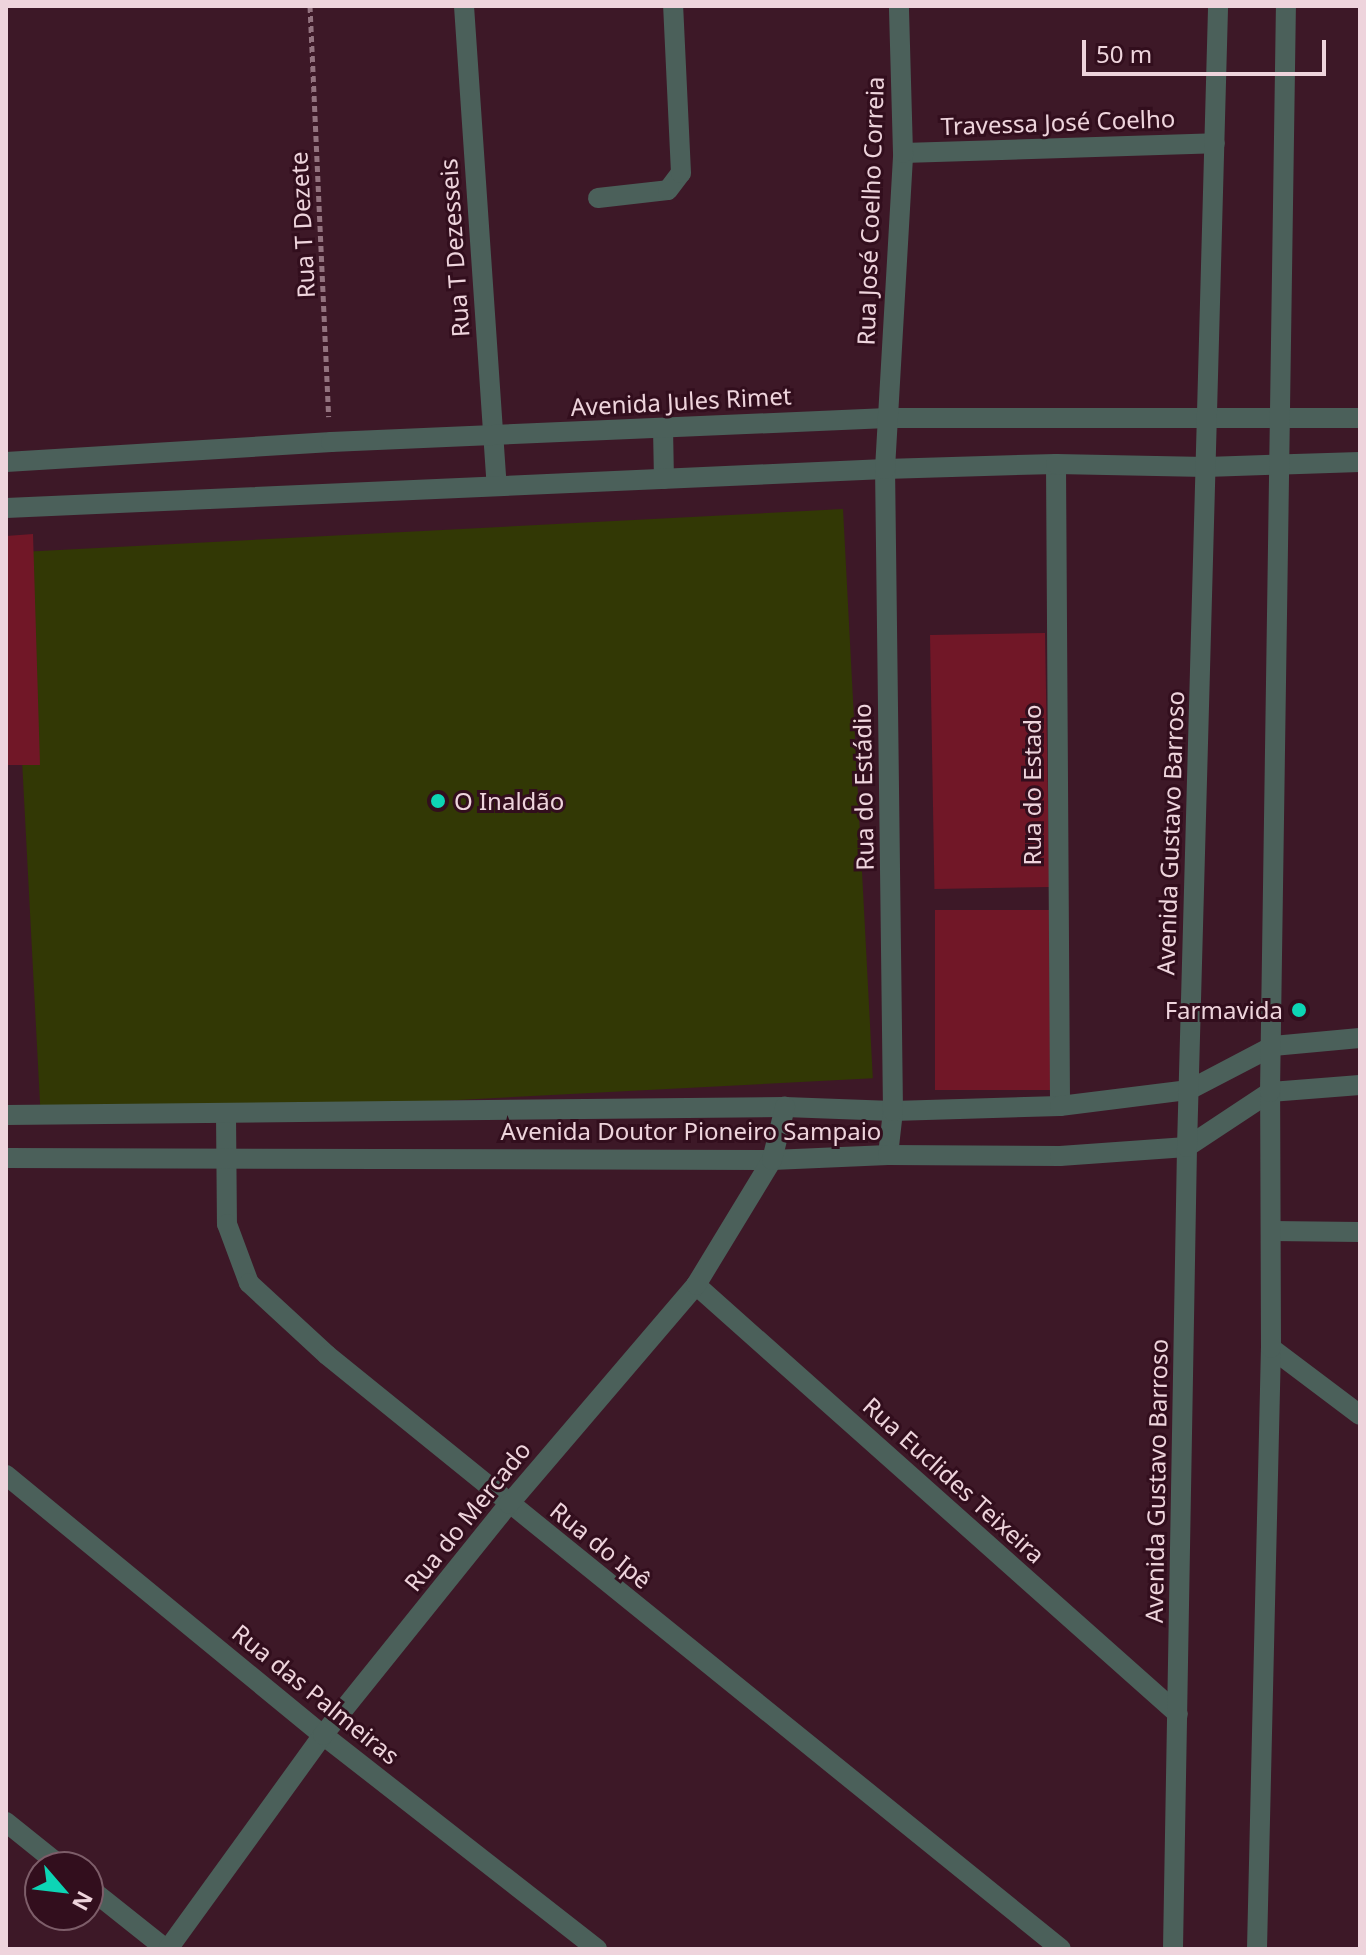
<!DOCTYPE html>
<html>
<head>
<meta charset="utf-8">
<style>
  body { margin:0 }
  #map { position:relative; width:1366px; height:1955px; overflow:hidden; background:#3d1827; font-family:"Noto Sans",sans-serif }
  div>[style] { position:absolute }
  .green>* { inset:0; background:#323805; transform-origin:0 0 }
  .building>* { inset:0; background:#711727; transform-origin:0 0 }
  .path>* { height:5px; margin-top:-2.5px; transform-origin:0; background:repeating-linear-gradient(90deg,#93737f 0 6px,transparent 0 10px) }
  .minor>* { height:20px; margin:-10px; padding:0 10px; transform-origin:10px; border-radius:10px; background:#4b605a }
  .dots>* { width:22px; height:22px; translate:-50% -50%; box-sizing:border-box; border:4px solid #320e1d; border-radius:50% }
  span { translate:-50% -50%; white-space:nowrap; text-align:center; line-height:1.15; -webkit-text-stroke:6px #320e1d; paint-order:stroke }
  .street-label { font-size:24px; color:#eed4dc }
  .poi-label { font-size:24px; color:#eed4dc }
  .left { translate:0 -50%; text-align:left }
  .right { translate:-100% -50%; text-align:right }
  .frame { position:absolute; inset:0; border:8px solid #eed4dc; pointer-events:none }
  .north { position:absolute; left:24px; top:1851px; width:80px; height:80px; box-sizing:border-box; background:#320e1d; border:2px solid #7d5d69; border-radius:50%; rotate:118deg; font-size:22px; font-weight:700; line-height:32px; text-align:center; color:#eed4dc }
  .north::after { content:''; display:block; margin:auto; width:28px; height:36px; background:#0dd5b5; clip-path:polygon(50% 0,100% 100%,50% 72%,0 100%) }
  .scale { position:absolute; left:1082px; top:40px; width:244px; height:36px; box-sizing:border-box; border:4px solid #eed4dc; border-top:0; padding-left:10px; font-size:24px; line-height:28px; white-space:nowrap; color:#eed4dc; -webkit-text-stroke:6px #320e1d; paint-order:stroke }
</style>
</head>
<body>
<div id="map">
  <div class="green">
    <div style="left:843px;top:509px;width:570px;height:833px;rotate:87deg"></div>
  </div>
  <div class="building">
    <div style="clip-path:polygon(33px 534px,40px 765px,6px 765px,6px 536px)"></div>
    <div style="left:1045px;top:633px;width:254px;height:115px;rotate:89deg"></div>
    <div style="left:1053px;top:910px;width:180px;height:118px;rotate:90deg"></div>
  </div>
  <div class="path">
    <div style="left:310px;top:6px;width:411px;rotate:87.4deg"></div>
  </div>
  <div class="minor">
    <div style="left:464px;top:6px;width:481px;rotate:86.1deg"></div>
    <div style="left:903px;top:153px;width:312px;rotate:-1.8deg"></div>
    <div style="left:598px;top:198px;width:70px;rotate:-6.5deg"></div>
    <div style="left:668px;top:190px;width:21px;rotate:-53deg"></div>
    <div style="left:681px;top:173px;width:167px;rotate:-92.7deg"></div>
    <div style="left:663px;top:428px;width:51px;rotate:88.9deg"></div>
    <div style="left:6px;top:462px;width:326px;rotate:-3.5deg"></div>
    <div style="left:331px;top:442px;width:557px;rotate:-2.47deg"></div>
    <div style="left:887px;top:418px;width:473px"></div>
    <div style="left:1056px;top:464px;width:642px;rotate:89.64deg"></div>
    <div style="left:6px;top:508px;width:880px;rotate:-2.54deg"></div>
    <div style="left:885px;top:469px;width:171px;rotate:-1.7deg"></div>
    <div style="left:1056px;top:464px;width:150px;rotate:1.1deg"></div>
    <div style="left:1206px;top:467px;width:154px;rotate:-1.9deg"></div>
    <div style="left:226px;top:1114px;width:110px;rotate:89.5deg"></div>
    <div style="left:227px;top:1224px;width:63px;rotate:69.6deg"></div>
    <div style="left:249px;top:1283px;width:106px;rotate:42.7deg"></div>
    <div style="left:327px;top:1355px;width:944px;rotate:38.98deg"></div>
    <div style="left:6px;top:1115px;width:779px;rotate:-0.59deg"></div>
    <div style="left:785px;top:1107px;width:108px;rotate:2.1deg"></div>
    <div style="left:893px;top:1111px;width:167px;rotate:-1.7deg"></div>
    <div style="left:1060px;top:1106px;width:130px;rotate:-7.1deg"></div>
    <div style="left:1189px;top:1090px;width:95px;rotate:-27.6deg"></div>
    <div style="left:1273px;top:1046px;width:87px;rotate:-5.3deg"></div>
    <div style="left:888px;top:1155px;width:44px;rotate:-83.5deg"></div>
    <div style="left:893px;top:1111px;width:642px;rotate:-90.71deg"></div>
    <div style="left:885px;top:469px;width:317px;rotate:-86.7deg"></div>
    <div style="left:903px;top:153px;width:147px;rotate:-91.6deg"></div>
    <div style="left:6px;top:1158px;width:766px;rotate:0.15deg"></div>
    <div style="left:772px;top:1160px;width:116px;rotate:-2.5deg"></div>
    <div style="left:888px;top:1155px;width:172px;rotate:0.3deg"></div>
    <div style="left:1060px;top:1156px;width:127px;rotate:-4.1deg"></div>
    <div style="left:1187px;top:1147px;width:100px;rotate:-33.5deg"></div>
    <div style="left:1270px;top:1092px;width:90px;rotate:-4.4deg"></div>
    <div style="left:1272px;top:1231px;width:88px;rotate:0.7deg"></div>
    <div style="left:696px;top:1285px;width:645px;rotate:41.67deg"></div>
    <div style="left:1271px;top:1348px;width:111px;rotate:37deg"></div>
    <div style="left:6px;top:1475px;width:410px;rotate:39.4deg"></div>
    <div style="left:323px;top:1735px;width:348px;rotate:38deg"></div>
    <div style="left:6px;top:1822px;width:72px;rotate:38.8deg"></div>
    <div style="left:88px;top:1887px;width:100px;rotate:38.5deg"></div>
    <div style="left:168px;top:1949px;width:264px;rotate:-54.1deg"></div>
    <div style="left:323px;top:1735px;width:297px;rotate:-51.2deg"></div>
    <div style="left:509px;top:1504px;width:288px;rotate:-49.5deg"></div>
    <div style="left:696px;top:1285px;width:146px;rotate:-58.7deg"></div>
    <div style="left:772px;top:1160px;width:55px;rotate:-76.2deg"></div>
    <div style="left:1173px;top:1949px;width:802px;rotate:-89deg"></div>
    <div style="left:1187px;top:1147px;width:1141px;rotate:-88.44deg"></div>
    <div style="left:1257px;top:1949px;width:601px;rotate:-88.67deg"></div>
    <div style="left:1271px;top:1348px;width:256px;rotate:-90.2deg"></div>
    <div style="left:1270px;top:1092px;width:1086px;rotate:-89.16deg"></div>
  </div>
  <div class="dots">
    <div style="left:438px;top:801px;background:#0dd5b5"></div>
    <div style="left:1299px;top:1010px;background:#0dd5b5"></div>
  </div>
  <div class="street-label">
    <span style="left:1058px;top:122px;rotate:-2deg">Travessa José Coelho</span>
    <span style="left:870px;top:211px;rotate:-88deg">Rua José Coelho Correia</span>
    <span style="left:302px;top:225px;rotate:-93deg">Rua T Dezete</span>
    <span style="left:454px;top:248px;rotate:-94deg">Rua T Dezesseis</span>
    <span style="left:681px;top:401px;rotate:-3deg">Avenida Jules Rimet</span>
    <span style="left:1032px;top:785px;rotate:-90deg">Rua do Estado</span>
    <span style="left:863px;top:787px;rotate:-91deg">Rua do Estádio</span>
    <span style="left:1170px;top:833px;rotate:-88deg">Avenida Gustavo Barroso</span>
    <span style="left:691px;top:1131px">Avenida Doutor Pioneiro Sampaio</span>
    <span style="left:954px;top:1480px;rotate:42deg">Rua Euclides Teixeira</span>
    <span style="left:1156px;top:1481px;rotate:-89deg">Avenida Gustavo Barroso</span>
    <span style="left:467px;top:1516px;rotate:-51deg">Rua do Mercado</span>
    <span style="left:601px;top:1545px;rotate:39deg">Rua do Ipê</span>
    <span style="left:316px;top:1694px;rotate:39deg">Rua das Palmeiras</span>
  </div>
  <div class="poi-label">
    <span class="left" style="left:454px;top:801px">O Inaldão</span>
    <span class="right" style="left:1283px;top:1010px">Farmavida</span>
  </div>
  <div class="frame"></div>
  <div class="north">N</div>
  <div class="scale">50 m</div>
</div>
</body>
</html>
